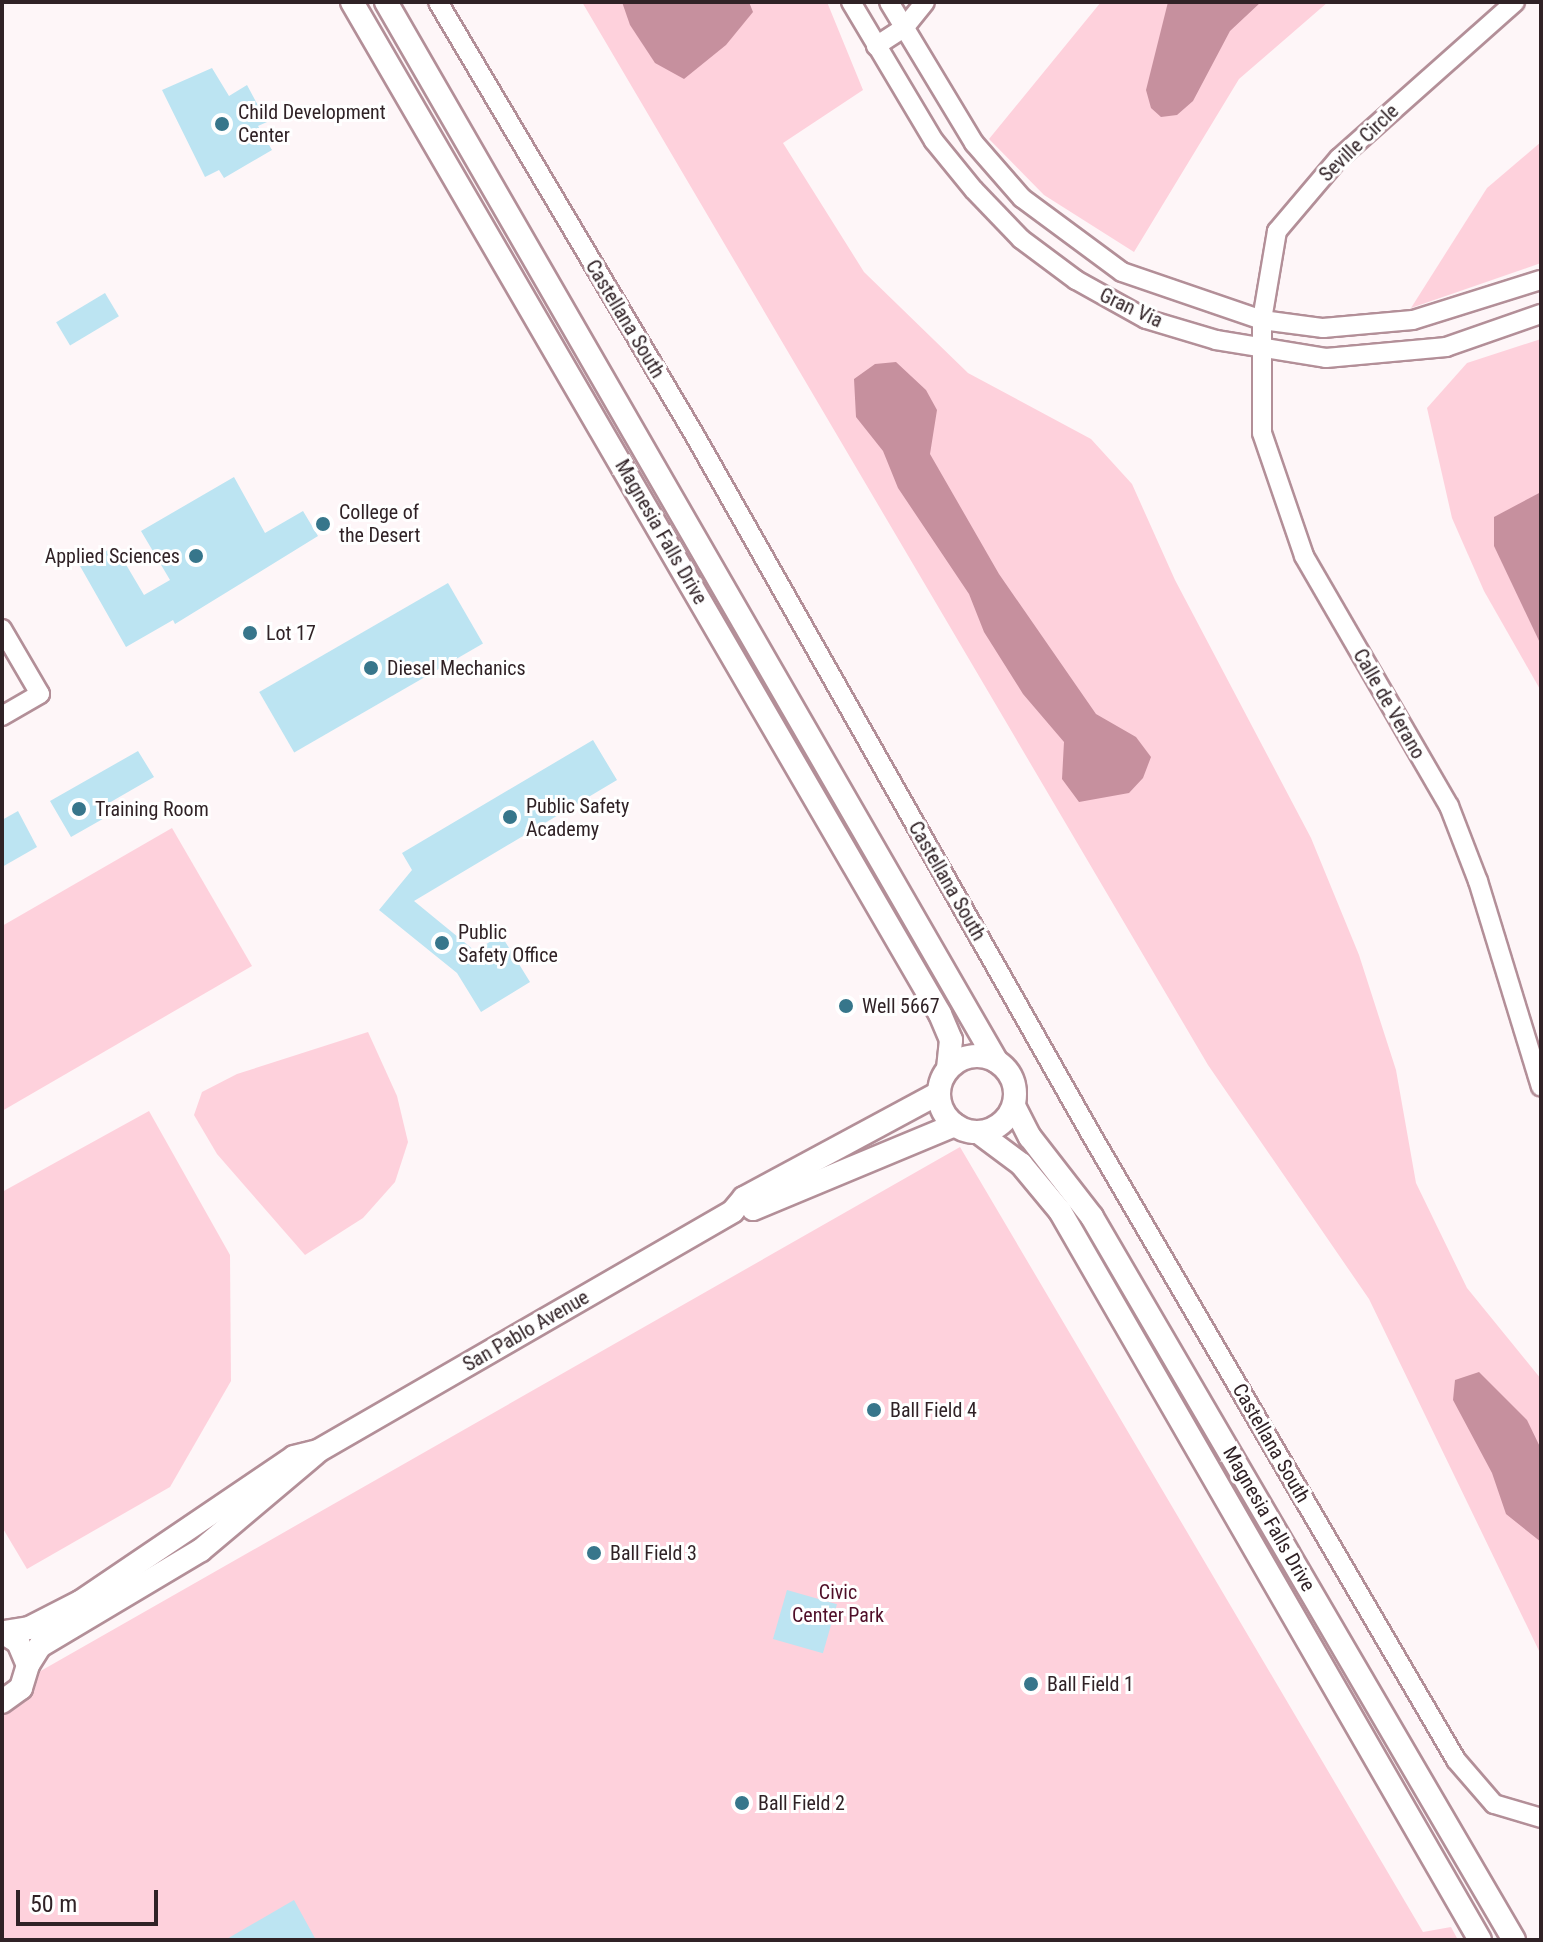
<!DOCTYPE html>
<html>
<head>
<meta charset="utf-8">
<style>
  body { margin:0 }
  #map { position:relative; width:1543px; height:1942px; overflow:hidden; background:#fef6f8; font-family:"Roboto Condensed",sans-serif }
  div>[style] { position:absolute }
  .green>* { inset:0; background:#fed1dc }
  .water>* { inset:0; background:#c6909e }
  .building>* { inset:0; background:#bce4f2; transform-origin:0 0 }
  .roads { filter:drop-shadow(2px 0 #b38f98) drop-shadow(-2px 0 #b38f98) drop-shadow(0 2px #b38f98) drop-shadow(0 -2px #b38f98) }
  .minor>* { height:18px; margin:-9px; padding:0 9px; transform-origin:9px; border-radius:9px; background:#fff }
  .tertiary>* { height:22px; margin:-11px; padding:0 11px; transform-origin:11px; border-radius:11px; background:#fff }
  .tertiary>.ring { margin:-11px; padding:0; box-sizing:content-box; background:none; border:22px solid #fff; border-radius:50% }
  .dots>* { width:22px; height:22px; translate:-50% -50%; box-sizing:border-box; border:4px solid #fff; border-radius:50% }
  span { translate:-50% -50%; white-space:nowrap; text-align:center; line-height:1.15; -webkit-text-stroke:6px #fff; paint-order:stroke }
  .poi-label { font-size:20px; color:#302226 }
  .left { translate:0 -50%; text-align:left }
  .right { translate:-100% -50%; text-align:right }
  .street-label { font-size:20px; color:#302226 }
  .park-label { font-size:20px; color:#4f0e28 }
  .frame { position:absolute; inset:0; border:4px solid #302226; pointer-events:none }
  .scale { position:absolute; left:16px; top:1890px; width:142px; height:36px; box-sizing:border-box; border:4px solid #302226; border-top:0; padding-left:10px; font-size:24px; line-height:28px; white-space:nowrap; color:#302226; -webkit-text-stroke:6px #fff; paint-order:stroke }
</style>
</head>
<body>
<div id="map">
  <div class="green">
    <div style="clip-path:polygon(582px 2px,827px 2px,863px 90px,783px 143px,864px 272px,968px 373px,1091px 439px,1132px 484px,1175px 580px,1311px 838px,1359px 955px,1396px 1070px,1416px 1183px,1467px 1288px,1541px 1379px,1541px 1655px,1369px 1299px,1208px 1065px)"></div>
    <div style="clip-path:polygon(1101px 2px,1328px 2px,1239px 79px,1134px 252px,1044px 195px,989px 139px)"></div>
    <div style="clip-path:polygon(1541px 142px,1541px 263px,1411px 308px,1487px 188px)"></div>
    <div style="clip-path:polygon(1541px 339px,1541px 691px,1484px 591px,1452px 518px,1427px 408px,1467px 363px)"></div>
    <div style="clip-path:polygon(172px 828px,252px 966px,2px 1111px,2px 926px)"></div>
    <div style="clip-path:polygon(368px 1032px,397px 1096px,408px 1142px,395px 1182px,363px 1218px,305px 1255px,217px 1154px,194px 1115px,202px 1092px,237px 1074px)"></div>
    <div style="clip-path:polygon(149px 1111px,230px 1255px,231px 1381px,170px 1487px,27px 1569px,2px 1527px,2px 1192px)"></div>
    <div style="clip-path:polygon(960px 1147px,1423px 1932px,1451px 1927px,1458px 1940px,2px 1940px,2px 1693px)"></div>
  </div>
  <div class="water">
    <div style="clip-path:polygon(622px 2px,749px 2px,753px 12px,726px 45px,684px 79px,655px 63px,630px 25px)"></div>
    <div style="clip-path:polygon(1168px 2px,1261px 2px,1230px 31px,1193px 101px,1177px 115px,1161px 117px,1151px 108px,1146px 90px)"></div>
    <div style="clip-path:polygon(896px 362px,926px 390px,937px 410px,930px 454px,999px 574px,1096px 714px,1136px 737px,1151px 757px,1143px 778px,1129px 793px,1079px 802px,1062px 779px,1064px 742px,1023px 694px,984px 632px,969px 594px,898px 488px,883px 451px,856px 417px,854px 379px,875px 364px)"></div>
    <div style="clip-path:polygon(1541px 492px,1541px 645px,1494px 546px,1494px 517px)"></div>
    <div style="clip-path:polygon(1479px 1372px,1527px 1420px,1541px 1449px,1541px 1542px,1506px 1514px,1492px 1473px,1453px 1400px,1455px 1380px)"></div>
  </div>
  <div class="building">
    <div style="clip-path:polygon(212px 68px,229px 96px,247px 85px,267px 122px,258px 126px,272px 150px,224px 178px,219px 170px,205px 177px,162px 90px)"></div>
    <div style="left:105px;top:293px;width:27px;height:57px;rotate:59deg"></div>
    <div style="clip-path:polygon(234px 477px,265px 533px,303px 511px,318px 536px,175px 624px,173px 620px,126px 647px,80px 566px,115px 546px,144px 595px,170px 580px,141px 531px)"></div>
    <div style="left:448px;top:583px;width:70px;height:218px;rotate:60deg"></div>
    <div style="clip-path:polygon(593px 740px,617px 780px,414px 901px,475px 951px,501px 935px,530px 982px,481px 1012px,457px 973px,379px 910px,412px 870px,402px 853px)"></div>
    <div style="clip-path:polygon(138px 751px,154px 777px,102px 807px,108px 816px,71px 837px,50px 801px)"></div>
    <div style="clip-path:polygon(18px 811px,37px 847px,2px 867px,2px 820px)"></div>
    <div style="left:787px;top:1590px;width:52px;height:51px;rotate:16deg"></div>
    <div style="clip-path:polygon(294px 1900px,316px 1940px,225px 1940px)"></div>
  </div>
  <div class="roads">
    <div class="minor">
      <div style="left:438px;top:2px;width:502px;rotate:59.35deg"></div>
      <div style="left:694px;top:434px;width:807px;rotate:60.45deg"></div>
      <div style="left:1092px;top:1136px;width:722px;rotate:59.74deg"></div>
      <div style="left:1456px;top:1760px;width:58px;rotate:49.2deg"></div>
      <div style="left:1494px;top:1804px;width:49px;rotate:16.6deg"></div>
      <div style="left:851px;top:2px;width:162px;rotate:59.2deg"></div>
      <div style="left:934px;top:141px;width:63px;rotate:50.8deg"></div>
      <div style="left:974px;top:190px;width:68px;rotate:46.2deg"></div>
      <div style="left:1021px;top:239px;width:69px;rotate:36.7deg"></div>
      <div style="left:1076px;top:280px;width:80px;rotate:29.1deg"></div>
      <div style="left:1146px;top:319px;width:73px;rotate:16.7deg"></div>
      <div style="left:1216px;top:340px;width:111px;rotate:9.3deg"></div>
      <div style="left:1326px;top:358px;width:121px;rotate:-5.2deg"></div>
      <div style="left:1446px;top:347px;width:101px;rotate:-19.2deg"></div>
      <div style="left:889px;top:2px;width:165px;rotate:58.9deg"></div>
      <div style="left:974px;top:143px;width:73px;rotate:48.9deg"></div>
      <div style="left:1022px;top:198px;width:124px;rotate:36.5deg"></div>
      <div style="left:1122px;top:272px;width:148px;rotate:18.9deg"></div>
      <div style="left:1262px;top:320px;width:62px;rotate:7.5deg"></div>
      <div style="left:1323px;top:328px;width:90px;rotate:-5.1deg"></div>
      <div style="left:1413px;top:320px;width:134px;rotate:-17.4deg"></div>
      <div style="left:1515px;top:2px;width:235px;rotate:138.4deg"></div>
      <div style="left:1339px;top:158px;width:96px;rotate:130.3deg"></div>
      <div style="left:1277px;top:231px;width:90px;rotate:99.6deg"></div>
      <div style="left:1262px;top:320px;width:113px;rotate:90deg"></div>
      <div style="left:1262px;top:433px;width:130px;rotate:71.1deg"></div>
      <div style="left:1304px;top:556px;width:289px;rotate:59.9deg"></div>
      <div style="left:1449px;top:806px;width:80px;rotate:68.9deg"></div>
      <div style="left:1478px;top:881px;width:215px;rotate:73deg"></div>
      <div style="left:876px;top:46px;width:33px;rotate:-33deg"></div>
      <div style="left:904px;top:28px;width:33px;rotate:-51deg"></div>
      <div style="left:2px;top:629px;width:75px;rotate:59.7deg"></div>
      <div style="left:40px;top:694px;width:44px;rotate:149.9deg"></div>
    </div>
    <div class="tertiary">
      <div style="left:352px;top:2px;width:1170px;rotate:59.84deg"></div>
      <div style="left:940px;top:1014px;width:28px;rotate:67deg"></div>
      <div style="left:951px;top:1040px;width:29px;rotate:96deg"></div>
      <div style="left:386px;top:2px;width:1223px;rotate:60.04deg"></div>
      <div class="ring" style="left:939px;top:1056px;width:54px;height:54px"></div>
      <div style="left:1014px;top:1106px;width:35px;rotate:63deg"></div>
      <div style="left:1030px;top:1137px;width:101px;rotate:52.2deg"></div>
      <div style="left:1092px;top:1217px;width:837px;rotate:59.73deg"></div>
      <div style="left:978px;top:1132px;width:54px;rotate:36.7deg"></div>
      <div style="left:1021px;top:1164px;width:61px;rotate:50.3deg"></div>
      <div style="left:1060px;top:1211px;width:841px;rotate:60.05deg"></div>
      <div style="left:753px;top:1209px;width:219px;rotate:-22.6deg"></div>
      <div style="left:2px;top:1632px;width:19px;rotate:32deg"></div>
      <div style="left:18px;top:1642px;width:25px;rotate:67deg"></div>
      <div style="left:28px;top:1665px;width:24px;rotate:107deg"></div>
      <div style="left:21px;top:1688px;width:24px;rotate:144deg"></div>
      <div style="left:4px;top:1632px;width:25px;rotate:-9deg"></div>
      <div style="left:29px;top:1628px;width:57px;rotate:-27deg"></div>
      <div style="left:80px;top:1602px;width:258px;rotate:-34.1deg"></div>
      <div style="left:294px;top:1457px;width:25px;rotate:-14deg"></div>
      <div style="left:318px;top:1451px;width:479px;rotate:-30deg"></div>
      <div style="left:733px;top:1211px;width:17px;rotate:-50deg"></div>
      <div style="left:744px;top:1198px;width:221px;rotate:-28.3deg"></div>
      <div style="left:28px;top:1665px;width:22px;rotate:-58deg"></div>
      <div style="left:40px;top:1646px;width:187px;rotate:-30.8deg"></div>
      <div style="left:201px;top:1550px;width:149px;rotate:-40.1deg"></div>
    </div>
  </div>
  <div class="dots">
    <div style="left:222px;top:124px;background:#37768b"></div>
    <div style="left:323px;top:524px;background:#37768b"></div>
    <div style="left:196px;top:556px;background:#37768b"></div>
    <div style="left:250px;top:633px;background:#37768b"></div>
    <div style="left:371px;top:668px;background:#37768b"></div>
    <div style="left:79px;top:809px;background:#37768b"></div>
    <div style="left:510px;top:817px;background:#37768b"></div>
    <div style="left:442px;top:943px;background:#37768b"></div>
    <div style="left:846px;top:1006px;background:#37768b"></div>
    <div style="left:874px;top:1410px;background:#37768b"></div>
    <div style="left:594px;top:1553px;background:#37768b"></div>
    <div style="left:1031px;top:1684px;background:#37768b"></div>
    <div style="left:742px;top:1803px;background:#37768b"></div>
  </div>
  <div class="poi-label">
    <span class="left" style="left:238px;top:124px">Child Development<br>Center</span>
    <span class="left" style="left:339px;top:524px">College of<br>the Desert</span>
    <span class="right" style="left:180px;top:556px">Applied Sciences</span>
    <span class="left" style="left:266px;top:633px">Lot 17</span>
    <span class="left" style="left:387px;top:668px">Diesel Mechanics</span>
    <span class="left" style="left:526px;top:818px">Public Safety<br>Academy</span>
    <span class="left" style="left:95px;top:809px">Training Room</span>
    <span class="left" style="left:458px;top:944px">Public<br>Safety Office</span>
    <span class="left" style="left:862px;top:1006px">Well 5667</span>
    <span class="left" style="left:890px;top:1410px">Ball Field 4</span>
    <span class="left" style="left:610px;top:1553px">Ball Field 3</span>
    <span class="left" style="left:1047px;top:1684px">Ball Field 1</span>
    <span class="left" style="left:758px;top:1803px">Ball Field 2</span>
  </div>
  <div class="street-label">
    <span style="left:1359px;top:143px;rotate:-44deg">Seville Circle</span>
    <span style="left:1131px;top:308px;rotate:25deg">Gran Via</span>
    <span style="left:625px;top:319px;rotate:59deg">Castellana South</span>
    <span style="left:661px;top:532px;rotate:60deg">Magnesia Falls Drive</span>
    <span style="left:1389px;top:704px;rotate:60deg">Calle de Verano</span>
    <span style="left:947px;top:881px;rotate:60deg">Castellana South</span>
    <span style="left:526px;top:1331px;rotate:-30deg">San Pablo Avenue</span>
    <span style="left:1271px;top:1443px;rotate:60deg">Castellana South</span>
    <span style="left:1269px;top:1519px;rotate:60deg">Magnesia Falls Drive</span>
  </div>
  <div class="park-label">
    <span style="left:838px;top:1604px">Civic<br>Center Park</span>
  </div>
  <div class="frame"></div>
  <div class="scale">50 m</div>
</div>
</body>
</html>
